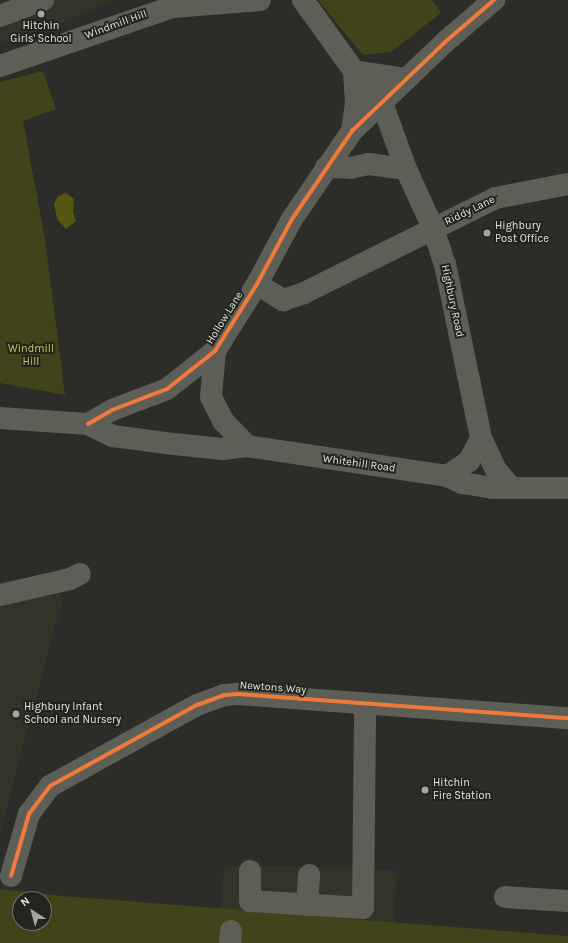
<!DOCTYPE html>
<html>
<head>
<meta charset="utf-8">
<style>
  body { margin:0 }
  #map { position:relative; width:568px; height:943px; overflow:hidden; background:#2c2c28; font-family:Karla,sans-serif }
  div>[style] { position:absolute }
  .built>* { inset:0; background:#333428 }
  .green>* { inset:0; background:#42431b }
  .water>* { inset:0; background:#555713 }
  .minor>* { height:22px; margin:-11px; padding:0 11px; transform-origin:11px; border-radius:11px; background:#5d5e55 }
  .cycleway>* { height:4px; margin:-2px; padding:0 2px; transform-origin:2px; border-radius:2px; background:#f17a3a }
  .dots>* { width:11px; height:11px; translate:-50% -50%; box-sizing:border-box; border:2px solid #23241e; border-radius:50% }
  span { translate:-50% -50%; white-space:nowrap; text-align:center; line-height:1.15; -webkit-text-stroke:4px #23241e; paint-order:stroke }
  .street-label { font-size:11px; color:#e4e4e0 }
  .poi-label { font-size:11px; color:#e4e4e0 }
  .left { translate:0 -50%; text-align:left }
  .park-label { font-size:11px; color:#c5ca68 }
  .north { position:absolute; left:12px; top:891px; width:40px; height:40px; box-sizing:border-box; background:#23241e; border:1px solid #70716c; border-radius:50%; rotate:324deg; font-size:11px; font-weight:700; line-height:16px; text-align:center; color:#e4e4e0 }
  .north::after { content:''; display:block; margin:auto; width:14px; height:18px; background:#a4a4a0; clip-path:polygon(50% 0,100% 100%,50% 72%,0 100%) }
</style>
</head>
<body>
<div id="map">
  <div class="built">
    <div style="clip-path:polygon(0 0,115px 0,53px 27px,0 43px)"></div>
    <div style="clip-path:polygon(52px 588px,63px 598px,0 833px,0 602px)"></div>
    <div style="clip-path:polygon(224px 865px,339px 867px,397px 871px,394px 923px,221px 909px)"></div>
  </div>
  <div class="green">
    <div style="clip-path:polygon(318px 0,432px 0,441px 13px,391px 52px,363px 55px)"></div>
    <div style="clip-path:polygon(43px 71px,56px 109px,23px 121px,45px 239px,65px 395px,0 383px,0 82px)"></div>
    <div style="clip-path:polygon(evenodd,0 889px,63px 896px,568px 936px,568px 943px,0 943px,0 889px,20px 899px,44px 899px,44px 923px,20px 923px,20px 899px)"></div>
  </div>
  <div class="water">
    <div style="clip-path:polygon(66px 193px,74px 199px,73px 212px,76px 221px,66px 229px,57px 219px,54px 204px,58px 196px)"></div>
  </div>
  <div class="minor">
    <div style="left:303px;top:0;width:87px;rotate:54.3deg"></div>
    <div style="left:354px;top:71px;width:21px;rotate:41deg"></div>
    <div style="left:370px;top:85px;width:22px;rotate:56deg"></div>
    <div style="left:382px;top:103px;width:70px;rotate:70deg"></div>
    <div style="left:406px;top:169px;width:65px;rotate:65.4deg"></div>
    <div style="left:433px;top:228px;width:38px;rotate:72deg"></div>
    <div style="left:445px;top:264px;width:178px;rotate:78.3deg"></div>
    <div style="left:481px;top:438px;width:35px;rotate:65deg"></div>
    <div style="left:496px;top:470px;width:21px;rotate:49deg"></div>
    <div style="left:0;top:16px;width:46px;rotate:-20.4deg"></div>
    <div style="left:0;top:66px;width:182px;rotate:-18.9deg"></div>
    <div style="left:172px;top:7px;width:88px;rotate:-4.5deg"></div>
    <div style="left:354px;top:71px;width:53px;rotate:8.7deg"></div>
    <div style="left:352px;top:131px;width:29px;rotate:-82deg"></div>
    <div style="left:356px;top:102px;width:31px;rotate:-94deg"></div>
    <div style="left:326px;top:167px;width:24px;rotate:2deg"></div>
    <div style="left:350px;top:168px;width:19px;rotate:-12deg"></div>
    <div style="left:369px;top:164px;width:37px;rotate:8deg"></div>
    <div style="left:257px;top:284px;width:31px;rotate:32deg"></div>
    <div style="left:283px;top:300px;width:22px;rotate:-18deg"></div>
    <div style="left:304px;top:293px;width:213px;rotate:-26.4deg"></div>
    <div style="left:495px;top:198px;width:74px;rotate:-10.9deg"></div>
    <div style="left:215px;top:351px;width:46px;rotate:95deg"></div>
    <div style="left:211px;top:397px;width:27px;rotate:63deg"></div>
    <div style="left:223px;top:421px;width:35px;rotate:46deg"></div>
    <div style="left:0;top:418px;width:88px;rotate:3.9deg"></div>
    <div style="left:88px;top:424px;width:28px;rotate:26deg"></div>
    <div style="left:113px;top:436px;width:62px;rotate:7.5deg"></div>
    <div style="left:174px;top:444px;width:49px;rotate:5.8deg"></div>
    <div style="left:223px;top:449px;width:24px;rotate:-7deg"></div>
    <div style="left:247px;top:446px;width:202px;rotate:8.5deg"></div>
    <div style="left:447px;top:476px;width:17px;rotate:25deg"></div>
    <div style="left:462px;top:483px;width:30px;rotate:9deg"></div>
    <div style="left:492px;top:488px;width:76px"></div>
    <div style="left:88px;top:424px;width:28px;rotate:-30deg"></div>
    <div style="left:112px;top:410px;width:59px;rotate:-20.9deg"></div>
    <div style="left:167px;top:389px;width:61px;rotate:-38.4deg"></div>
    <div style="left:215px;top:351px;width:79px;rotate:-57.9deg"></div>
    <div style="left:257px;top:284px;width:74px;rotate:-61.7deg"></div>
    <div style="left:292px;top:219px;width:107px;rotate:-55.7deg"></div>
    <div style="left:352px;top:131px;width:129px;rotate:-43.7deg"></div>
    <div style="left:445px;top:42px;width:65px;rotate:-40.6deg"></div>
    <div style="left:447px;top:476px;width:27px;rotate:-34deg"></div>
    <div style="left:469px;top:461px;width:26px;rotate:-62deg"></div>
    <div style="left:0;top:595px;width:72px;rotate:-12.9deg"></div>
    <div style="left:70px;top:579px;width:11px;rotate:-27deg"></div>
    <div style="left:250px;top:871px;width:30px;rotate:90deg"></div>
    <div style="left:250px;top:901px;width:113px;rotate:3.5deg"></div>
    <div style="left:363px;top:908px;width:204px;rotate:-89.4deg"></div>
    <div style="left:11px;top:876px;width:65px;rotate:-73.8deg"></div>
    <div style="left:29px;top:814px;width:35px;rotate:-53deg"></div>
    <div style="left:50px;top:786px;width:168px;rotate:-28.9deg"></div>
    <div style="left:197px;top:705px;width:29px;rotate:-20deg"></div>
    <div style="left:224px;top:695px;width:14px;rotate:-4deg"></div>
    <div style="left:238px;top:694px;width:331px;rotate:4.2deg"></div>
    <div style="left:505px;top:897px;width:63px;rotate:3.6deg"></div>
    <div style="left:307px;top:905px;width:30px;rotate:-86deg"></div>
    <div style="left:230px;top:943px;width:12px;rotate:-85deg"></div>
  </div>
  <div class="cycleway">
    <div style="left:88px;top:424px;width:28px;rotate:-30deg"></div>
    <div style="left:112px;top:410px;width:59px;rotate:-20.9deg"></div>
    <div style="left:167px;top:389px;width:61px;rotate:-38.4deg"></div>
    <div style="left:215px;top:351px;width:79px;rotate:-57.9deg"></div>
    <div style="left:257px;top:284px;width:74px;rotate:-61.7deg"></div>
    <div style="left:292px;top:219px;width:107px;rotate:-55.7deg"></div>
    <div style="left:352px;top:131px;width:129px;rotate:-43.7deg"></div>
    <div style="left:445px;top:42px;width:65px;rotate:-40.6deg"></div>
    <div style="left:11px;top:876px;width:65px;rotate:-73.8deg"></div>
    <div style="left:29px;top:814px;width:35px;rotate:-53deg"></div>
    <div style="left:50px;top:786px;width:168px;rotate:-28.9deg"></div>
    <div style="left:197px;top:705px;width:29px;rotate:-20deg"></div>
    <div style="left:224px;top:695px;width:14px;rotate:-4deg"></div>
    <div style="left:238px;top:694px;width:331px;rotate:4.2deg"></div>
  </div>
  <div class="dots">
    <div style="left:41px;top:14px;background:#a4a4a0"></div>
    <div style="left:487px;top:233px;background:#a4a4a0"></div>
    <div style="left:16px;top:714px;background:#a4a4a0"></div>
    <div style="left:425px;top:790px;background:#a4a4a0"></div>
  </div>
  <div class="street-label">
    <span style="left:116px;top:25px;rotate:-20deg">Windmill Hill</span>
    <span style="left:470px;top:211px;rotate:-26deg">Riddy Lane</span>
    <span style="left:452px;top:301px;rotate:78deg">Highbury Road</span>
    <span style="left:225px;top:318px;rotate:-58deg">Hollow Lane</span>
    <span style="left:359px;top:464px;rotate:8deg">Whitehill Road</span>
    <span style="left:273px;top:688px;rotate:4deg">Newtons Way</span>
  </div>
  <div class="poi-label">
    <span style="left:41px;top:33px">Hitchin<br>Girls' School</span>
    <span class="left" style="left:495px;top:233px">Highbury<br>Post Office</span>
    <span class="left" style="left:24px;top:714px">Highbury Infant<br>School and Nursery</span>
    <span class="left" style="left:433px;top:790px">Hitchin<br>Fire Station</span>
  </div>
  <div class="park-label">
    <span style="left:31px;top:356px">Windmill<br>Hill</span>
  </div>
  <div class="north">N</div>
</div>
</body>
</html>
